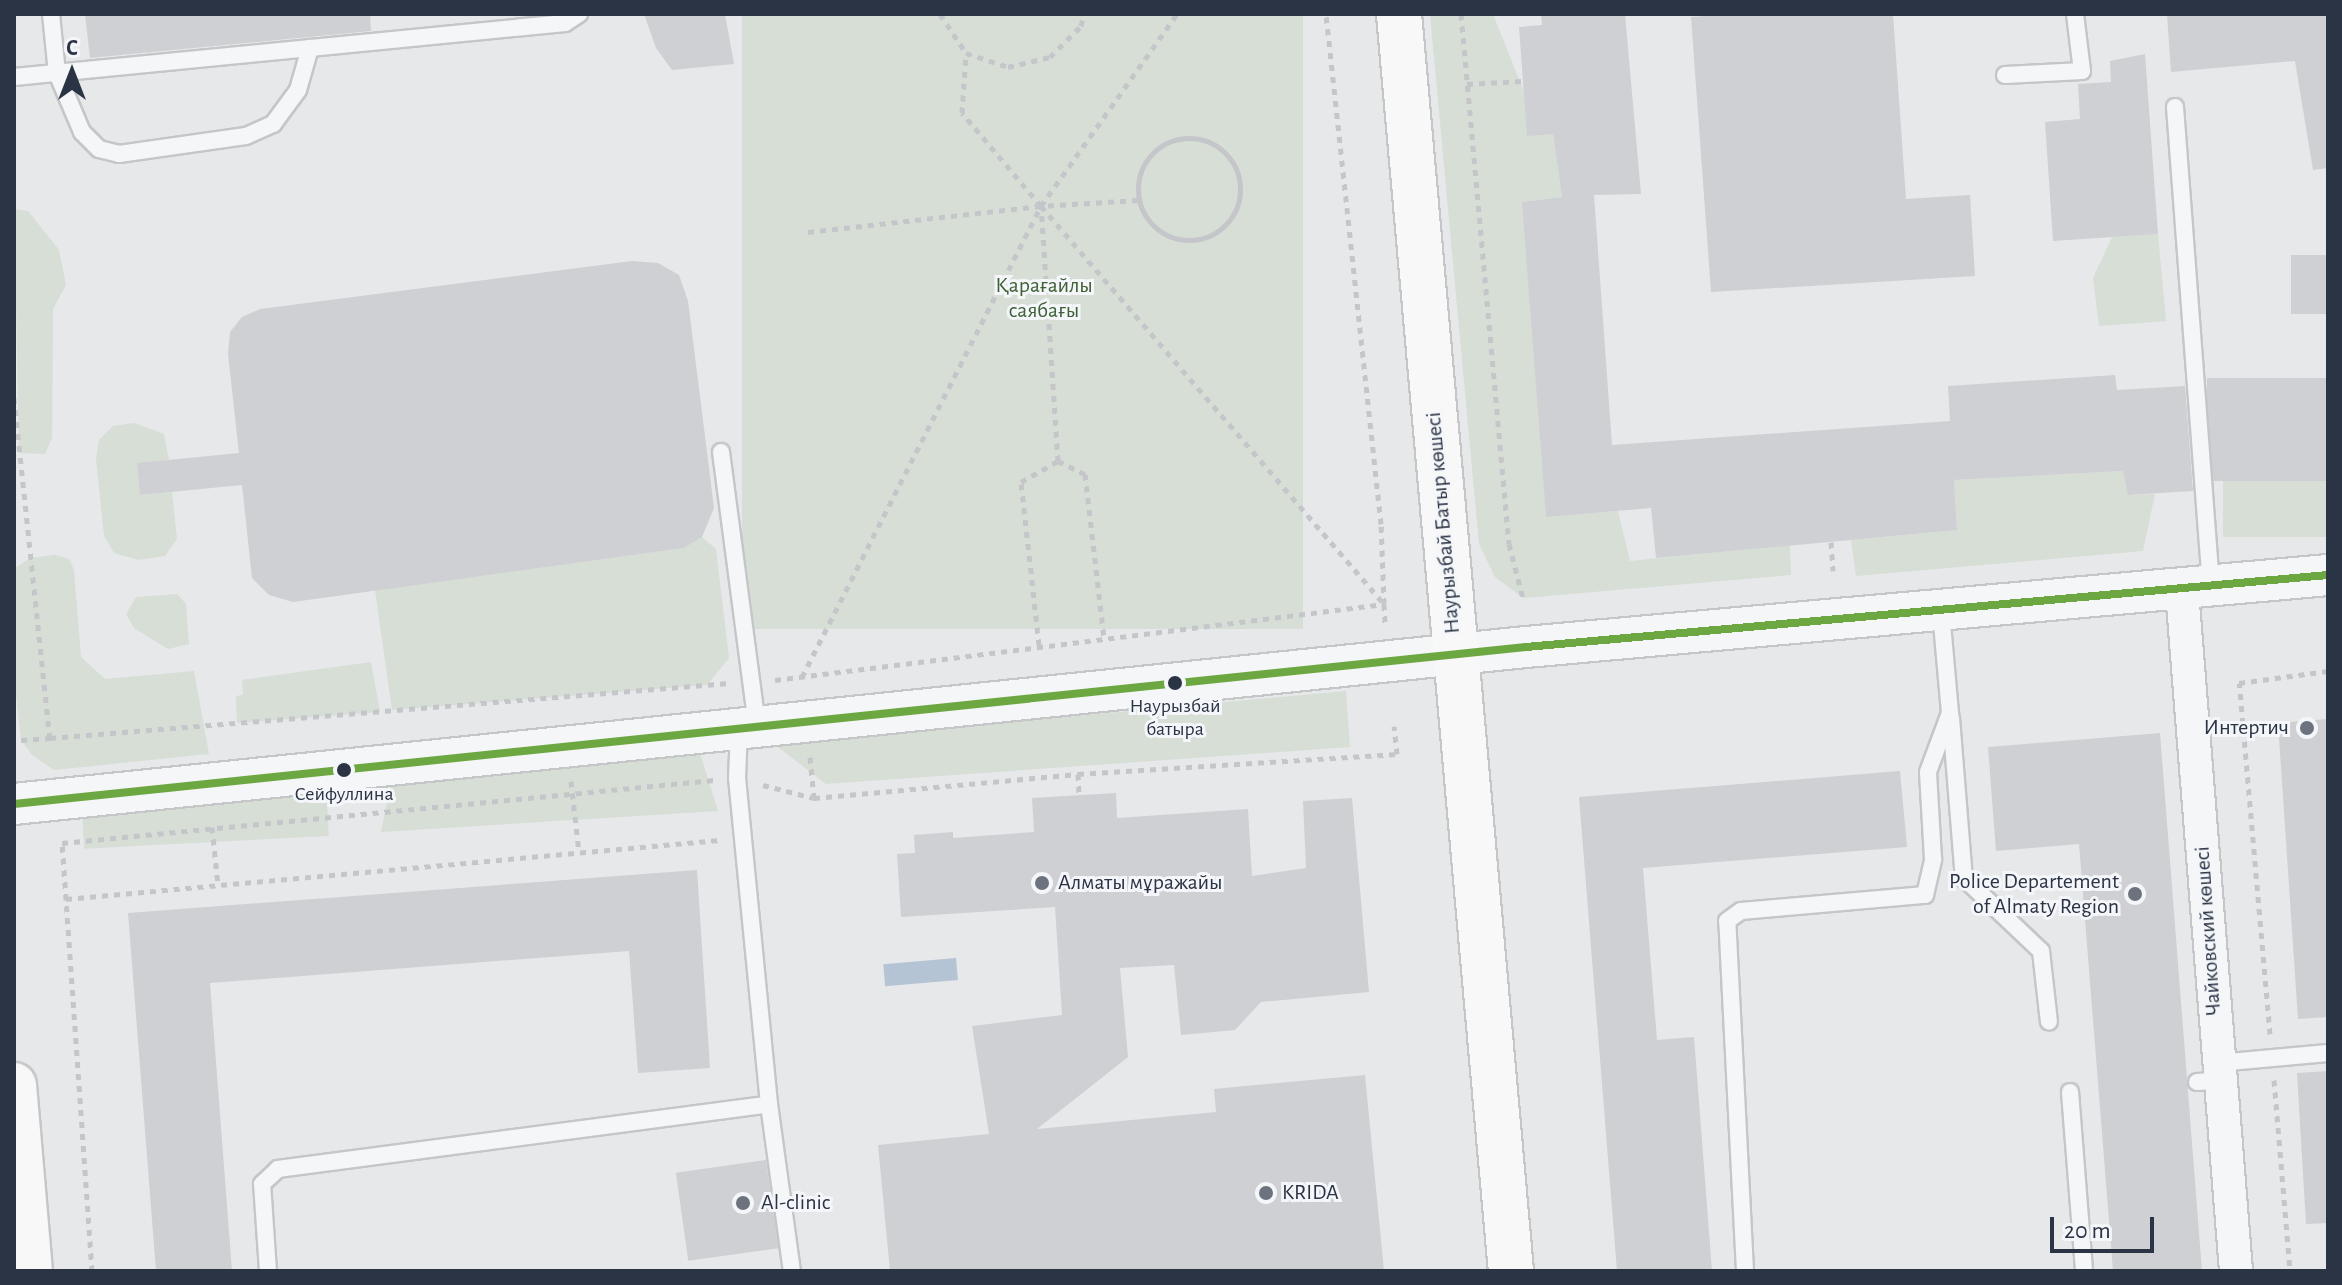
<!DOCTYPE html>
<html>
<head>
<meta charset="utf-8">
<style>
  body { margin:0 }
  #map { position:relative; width:2342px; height:1285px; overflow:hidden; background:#e6e8ea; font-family:"Alegreya Sans",sans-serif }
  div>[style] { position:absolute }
  .green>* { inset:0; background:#d6ded6; transform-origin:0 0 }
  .water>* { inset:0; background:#b4c4d5; transform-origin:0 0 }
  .building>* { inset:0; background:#ced0d3; transform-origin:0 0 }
  .path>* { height:5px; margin-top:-2.5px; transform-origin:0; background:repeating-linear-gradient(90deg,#c5c6ca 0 6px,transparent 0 12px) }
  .path>.ring { margin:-2.5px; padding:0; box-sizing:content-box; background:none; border:5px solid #c5c6ca; border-radius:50% }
  .roads { filter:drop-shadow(2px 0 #c4c6c8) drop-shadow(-2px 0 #c4c6c8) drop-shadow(0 2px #c4c6c8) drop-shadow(0 -2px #c4c6c8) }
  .service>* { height:16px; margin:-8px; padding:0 8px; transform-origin:8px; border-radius:8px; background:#f5f6f7 }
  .minor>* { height:32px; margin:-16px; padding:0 16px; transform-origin:16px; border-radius:16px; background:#f5f6f7 }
  .tertiary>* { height:40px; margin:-20px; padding:0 20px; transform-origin:20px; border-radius:20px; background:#f5f6f7 }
  .secondary>* { height:44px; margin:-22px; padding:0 22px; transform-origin:22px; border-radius:22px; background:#f8f8f8 }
  .bus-1>* { height:8px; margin:-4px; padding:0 4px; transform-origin:4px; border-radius:4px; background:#6ca742 }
  .dots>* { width:22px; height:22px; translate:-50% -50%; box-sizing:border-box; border:4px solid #f4f6f9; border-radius:50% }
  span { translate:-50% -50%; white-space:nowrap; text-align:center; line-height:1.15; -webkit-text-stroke:6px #f4f6f9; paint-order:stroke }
  .bus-label { font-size:20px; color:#2b3445 }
  .park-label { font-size:22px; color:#3f6138 }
  .street-label { font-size:22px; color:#2b3445 }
  .poi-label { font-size:22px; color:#2b3445 }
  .right { translate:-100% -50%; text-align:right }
  .left { translate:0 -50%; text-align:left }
  .frame { position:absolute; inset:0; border:16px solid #2b3445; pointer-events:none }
  .north { position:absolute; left:32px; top:32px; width:80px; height:80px; -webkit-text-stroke:6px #f4f6f9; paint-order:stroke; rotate:0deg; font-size:22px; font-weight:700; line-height:32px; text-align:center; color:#2b3445 }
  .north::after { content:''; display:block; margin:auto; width:28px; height:36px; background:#2b3445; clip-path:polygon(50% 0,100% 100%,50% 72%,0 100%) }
  .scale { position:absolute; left:2050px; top:1217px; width:104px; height:36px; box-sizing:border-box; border:4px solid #2b3445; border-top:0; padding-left:10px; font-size:24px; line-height:28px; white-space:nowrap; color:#2b3445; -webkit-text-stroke:6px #f4f6f9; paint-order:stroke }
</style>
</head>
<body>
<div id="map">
  <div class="green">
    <div style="left:742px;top:14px;width:561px;height:615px"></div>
    <div style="clip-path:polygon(1430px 14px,1493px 14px,1524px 92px,1553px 134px,1562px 197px,1523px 202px,1546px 516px,1618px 511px,1630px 561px,1790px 545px,1791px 575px,1523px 598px,1495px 577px,1479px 544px)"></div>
    <div style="clip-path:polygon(14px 209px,28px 211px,59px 250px,66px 285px,53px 309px,52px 438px,45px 454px,19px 453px)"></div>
    <div style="clip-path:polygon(2158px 234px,2166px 321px,2099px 326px,2093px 278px,2112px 237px)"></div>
    <div style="clip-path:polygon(134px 423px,164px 434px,169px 460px,137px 464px,140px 495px,172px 492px,177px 539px,165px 556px,138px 560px,114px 553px,104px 536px,96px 459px,99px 440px,113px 426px)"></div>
    <div style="clip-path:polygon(2123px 471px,2129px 495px,2155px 494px,2143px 551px,1856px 576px,1851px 540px,1957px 530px,1954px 480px)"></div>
    <div style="left:2328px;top:481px;width:56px;height:105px;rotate:90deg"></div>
    <div style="clip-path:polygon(702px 537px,716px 549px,729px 658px,707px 685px,392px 710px,375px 590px,684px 548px)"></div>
    <div style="clip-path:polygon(55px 555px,69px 559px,74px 570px,81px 657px,105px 679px,194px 671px,209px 754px,54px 770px,32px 755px,21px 740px,14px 676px,14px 569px,30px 558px)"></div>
    <div style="clip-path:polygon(177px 594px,186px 604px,189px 644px,168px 649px,134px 628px,126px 614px,136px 597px)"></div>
    <div style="clip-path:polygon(371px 662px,380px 712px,237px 723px,236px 696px,243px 695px,242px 680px)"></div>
    <div style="clip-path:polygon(1346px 691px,1350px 747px,826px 784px,774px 744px)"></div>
    <div style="clip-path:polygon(699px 750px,718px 811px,381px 832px,392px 777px)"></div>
    <div style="left:326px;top:783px;width:53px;height:245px;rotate:87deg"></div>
  </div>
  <div class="water">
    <div style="left:956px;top:958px;width:22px;height:73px;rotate:85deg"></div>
  </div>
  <div class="building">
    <div style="clip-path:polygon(85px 14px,370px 14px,371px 31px,90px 58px)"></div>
    <div style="clip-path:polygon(644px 14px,725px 14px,734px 64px,672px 70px,656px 48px)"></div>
    <div style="clip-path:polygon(1541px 14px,1625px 14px,1641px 194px,1594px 195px,1612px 445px,1950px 421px,1948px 386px,2115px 375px,2117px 390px,2185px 386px,2193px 491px,2128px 495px,2123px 471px,1954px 480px,1957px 530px,1656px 558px,1651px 508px,1546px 517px,1522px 202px,1562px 197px,1553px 134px,1527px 136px,1519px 27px,1542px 25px)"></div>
    <div style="clip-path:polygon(1734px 14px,1893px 14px,1906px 199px,1970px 195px,1975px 276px,1711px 292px,1691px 17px)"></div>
    <div style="clip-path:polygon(2167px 14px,2328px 14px,2328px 168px,2313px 170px,2295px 61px,2171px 72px)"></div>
    <div style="clip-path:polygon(2145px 54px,2158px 234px,2053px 241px,2045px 122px,2080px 119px,2078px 84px,2111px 82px,2110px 61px)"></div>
    <div style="left:2328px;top:255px;width:59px;height:37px;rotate:90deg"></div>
    <div style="clip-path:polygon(632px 261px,658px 263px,679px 275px,688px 301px,714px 508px,702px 537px,684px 548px,293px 602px,269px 595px,252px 578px,242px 485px,140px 495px,137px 463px,239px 453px,228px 354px,230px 332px,242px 317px,260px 309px)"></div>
    <div style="left:2328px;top:378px;width:103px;height:121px;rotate:90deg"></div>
    <div style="clip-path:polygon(2328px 719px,2328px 1017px,2298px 1019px,2278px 723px)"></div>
    <div style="clip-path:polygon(2160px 733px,2202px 1271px,2113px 1271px,2079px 844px,1996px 851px,1988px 747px)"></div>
    <div style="clip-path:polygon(1900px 771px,1907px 847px,1643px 868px,1657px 1040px,1694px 1037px,1712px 1271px,1617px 1271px,1579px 797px)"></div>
    <div style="clip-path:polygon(1116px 793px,1117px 818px,1248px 809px,1252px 876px,1306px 868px,1303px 801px,1352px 798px,1369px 992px,1261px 1002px,1235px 1030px,1181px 1035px,1174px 965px,1120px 968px,1128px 1057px,1037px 1129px,1216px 1112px,1214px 1089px,1365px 1075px,1384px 1271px,890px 1271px,878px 1145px,989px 1134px,972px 1026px,1062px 1015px,1055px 907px,901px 917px,897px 854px,915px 853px,914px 835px,953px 832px,953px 838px,1034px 832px,1032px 798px)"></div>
    <div style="clip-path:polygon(697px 870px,710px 1068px,638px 1073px,629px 951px,210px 983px,232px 1271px,156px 1271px,128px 913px)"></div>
    <div style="clip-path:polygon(2328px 1071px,2328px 1223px,2306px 1224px,2297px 1073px)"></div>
    <div style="left:766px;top:1160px;width:89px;height:91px;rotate:82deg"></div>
  </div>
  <div class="path">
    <div style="left:940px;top:14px;width:47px;rotate:56.3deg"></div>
    <div style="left:966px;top:53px;width:44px;rotate:18.4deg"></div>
    <div style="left:1008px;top:67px;width:43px;rotate:-13.4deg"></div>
    <div style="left:1050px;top:57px;width:44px;rotate:-45deg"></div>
    <div style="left:1081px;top:26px;width:12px;rotate:-76deg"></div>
    <div style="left:1461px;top:14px;width:532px;rotate:84.83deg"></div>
    <div style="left:1509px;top:544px;width:56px;rotate:75.5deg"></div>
    <div style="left:1467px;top:84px;width:56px;rotate:-3.1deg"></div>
    <div class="ring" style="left:1138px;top:138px;width:97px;height:97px"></div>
    <div style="left:1138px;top:200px;width:97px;rotate:176.5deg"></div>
    <div style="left:1041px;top:206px;width:235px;rotate:-54.7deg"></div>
    <div style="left:808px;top:232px;width:233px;rotate:-6.4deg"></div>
    <div style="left:14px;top:398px;width:342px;rotate:84deg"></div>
    <div style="left:50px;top:738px;width:681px;rotate:-4.63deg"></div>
    <div style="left:1058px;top:461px;width:30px;rotate:26deg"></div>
    <div style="left:1085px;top:474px;width:166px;rotate:83.4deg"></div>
    <div style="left:1831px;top:542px;width:29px;rotate:86deg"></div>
    <div style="left:1039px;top:645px;width:164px;rotate:-96.3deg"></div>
    <div style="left:1021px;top:482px;width:43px;rotate:-29.6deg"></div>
    <div style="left:1058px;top:461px;width:256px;rotate:-93.8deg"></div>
    <div style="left:1041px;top:206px;width:525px;rotate:49.24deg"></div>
    <div style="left:1384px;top:604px;width:22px;rotate:87deg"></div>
    <div style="left:802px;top:677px;width:528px;rotate:-63.1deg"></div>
    <div style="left:1041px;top:206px;width:122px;rotate:-130.3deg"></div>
    <div style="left:962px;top:113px;width:60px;rotate:-86.2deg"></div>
    <div style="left:775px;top:680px;width:614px;rotate:-7.11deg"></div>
    <div style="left:1384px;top:604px;width:80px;rotate:-92.1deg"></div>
    <div style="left:1381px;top:524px;width:513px;rotate:-96.16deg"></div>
    <div style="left:21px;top:740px;width:29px;rotate:-4deg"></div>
    <div style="left:810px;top:757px;width:41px;rotate:84.4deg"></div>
    <div style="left:1078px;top:774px;width:22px;rotate:87deg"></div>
    <div style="left:571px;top:781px;width:71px;rotate:83.6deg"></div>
    <div style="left:763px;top:785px;width:53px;rotate:14.3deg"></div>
    <div style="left:814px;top:798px;width:265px;rotate:-5.2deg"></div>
    <div style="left:1078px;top:774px;width:320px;rotate:-3.6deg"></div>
    <div style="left:1397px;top:754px;width:28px;rotate:-96deg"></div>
    <div style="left:212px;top:827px;width:58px;rotate:84.1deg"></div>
    <div style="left:66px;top:899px;width:656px;rotate:-5.16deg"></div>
    <div style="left:2270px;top:1034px;width:352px;rotate:-95deg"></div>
    <div style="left:2239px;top:683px;width:90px;rotate:-7.7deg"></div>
    <div style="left:2274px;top:1080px;width:192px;rotate:85.2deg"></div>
    <div style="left:92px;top:1271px;width:429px;rotate:-94deg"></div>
    <div style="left:62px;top:843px;width:655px;rotate:-5.52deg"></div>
  </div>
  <div class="roads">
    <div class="service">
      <div style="left:51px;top:14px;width:59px;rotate:84.2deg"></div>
      <div style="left:57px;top:73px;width:64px;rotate:67deg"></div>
      <div style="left:82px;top:132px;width:24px;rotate:45deg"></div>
      <div style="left:99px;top:149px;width:21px;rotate:14deg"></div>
      <div style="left:119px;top:154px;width:128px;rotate:-8.1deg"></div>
      <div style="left:246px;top:136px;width:30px;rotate:-24deg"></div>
      <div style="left:273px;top:124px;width:42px;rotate:-53.7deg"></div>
      <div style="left:298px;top:90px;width:44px;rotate:-74.1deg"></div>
      <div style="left:2005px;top:75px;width:77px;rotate:-3deg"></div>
      <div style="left:2082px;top:71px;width:57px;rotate:-97deg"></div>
      <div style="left:14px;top:77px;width:554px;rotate:-5.6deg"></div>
      <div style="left:565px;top:23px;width:17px;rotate:-33deg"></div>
      <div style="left:2175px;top:107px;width:479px;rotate:85.7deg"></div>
      <div style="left:721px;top:452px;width:277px;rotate:82.5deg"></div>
      <div style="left:1951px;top:718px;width:161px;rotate:85.4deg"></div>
      <div style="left:1964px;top:878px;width:106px;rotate:43.5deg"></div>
      <div style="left:2041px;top:951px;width:71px;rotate:83.6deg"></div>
      <div style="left:2218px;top:1063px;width:110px;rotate:-5.2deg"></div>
      <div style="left:2197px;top:1082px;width:22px;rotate:-3deg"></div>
      <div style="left:2070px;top:1092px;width:180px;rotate:85.5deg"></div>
      <div style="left:769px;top:1104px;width:169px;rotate:82.2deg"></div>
      <div style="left:268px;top:1271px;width:87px;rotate:-93.9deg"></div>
      <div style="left:262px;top:1184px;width:22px;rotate:-43deg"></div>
      <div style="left:278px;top:1169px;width:495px;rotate:-7.5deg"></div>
      <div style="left:769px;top:1104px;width:328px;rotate:-95.6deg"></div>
      <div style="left:737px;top:778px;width:48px;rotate:-87.6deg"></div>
      <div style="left:1745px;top:1271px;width:350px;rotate:-92.9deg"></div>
      <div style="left:1727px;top:921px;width:17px;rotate:-36deg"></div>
      <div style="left:1741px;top:911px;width:185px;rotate:-5deg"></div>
      <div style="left:1925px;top:895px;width:37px;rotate:-77deg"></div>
      <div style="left:1933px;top:859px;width:87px;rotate:-93.3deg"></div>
      <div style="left:1928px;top:772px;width:63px;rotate:-69.6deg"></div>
      <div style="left:1950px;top:713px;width:100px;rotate:-95.1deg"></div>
    </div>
    <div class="minor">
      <div style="left:2182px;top:591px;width:682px;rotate:85.46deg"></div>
    </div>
    <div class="tertiary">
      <div style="left:14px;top:804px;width:1520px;rotate:-5.93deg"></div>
      <div style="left:1526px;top:647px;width:805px;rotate:-5.13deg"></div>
    </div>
    <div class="secondary">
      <div style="left:1399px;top:14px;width:1262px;rotate:84.91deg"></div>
      <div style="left:14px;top:1085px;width:187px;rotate:85.1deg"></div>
    </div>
  </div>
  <div class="bus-1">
    <div style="left:14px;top:804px;width:1520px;rotate:-5.93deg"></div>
    <div style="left:1526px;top:647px;width:805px;rotate:-5.13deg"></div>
  </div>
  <div class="dots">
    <div style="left:1175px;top:683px;background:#2b3445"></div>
    <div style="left:2307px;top:728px;background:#6c737f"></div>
    <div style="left:344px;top:770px;background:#2b3445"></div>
    <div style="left:1042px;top:883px;background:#6c737f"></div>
    <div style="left:2135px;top:894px;background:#6c737f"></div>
    <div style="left:1266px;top:1193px;background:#6c737f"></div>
    <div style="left:743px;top:1203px;background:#6c737f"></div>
  </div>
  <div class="bus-label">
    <span style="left:1175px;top:718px">Наурызбай<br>батыра</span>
    <span style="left:344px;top:794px">Сейфуллина</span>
  </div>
  <div class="park-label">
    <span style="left:1044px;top:298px">Қарағайлы<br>саябағы</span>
  </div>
  <div class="street-label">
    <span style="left:1443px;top:523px;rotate:-95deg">Наурызбай Батыр көшесі</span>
    <span style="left:2208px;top:931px;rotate:-94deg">Чайковский көшесі</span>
  </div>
  <div class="poi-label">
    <span class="right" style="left:2289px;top:728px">Интертич</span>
    <span class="right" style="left:2119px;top:894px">Police Departement<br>of Almaty Region</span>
    <span class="left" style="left:1058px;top:883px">Алматы мұражайы</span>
    <span class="left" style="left:1282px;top:1193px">KRIDA</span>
    <span class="left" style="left:761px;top:1203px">Al-clinic</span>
  </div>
  <div class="frame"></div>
  <div class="north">С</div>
  <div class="scale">20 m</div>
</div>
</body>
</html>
